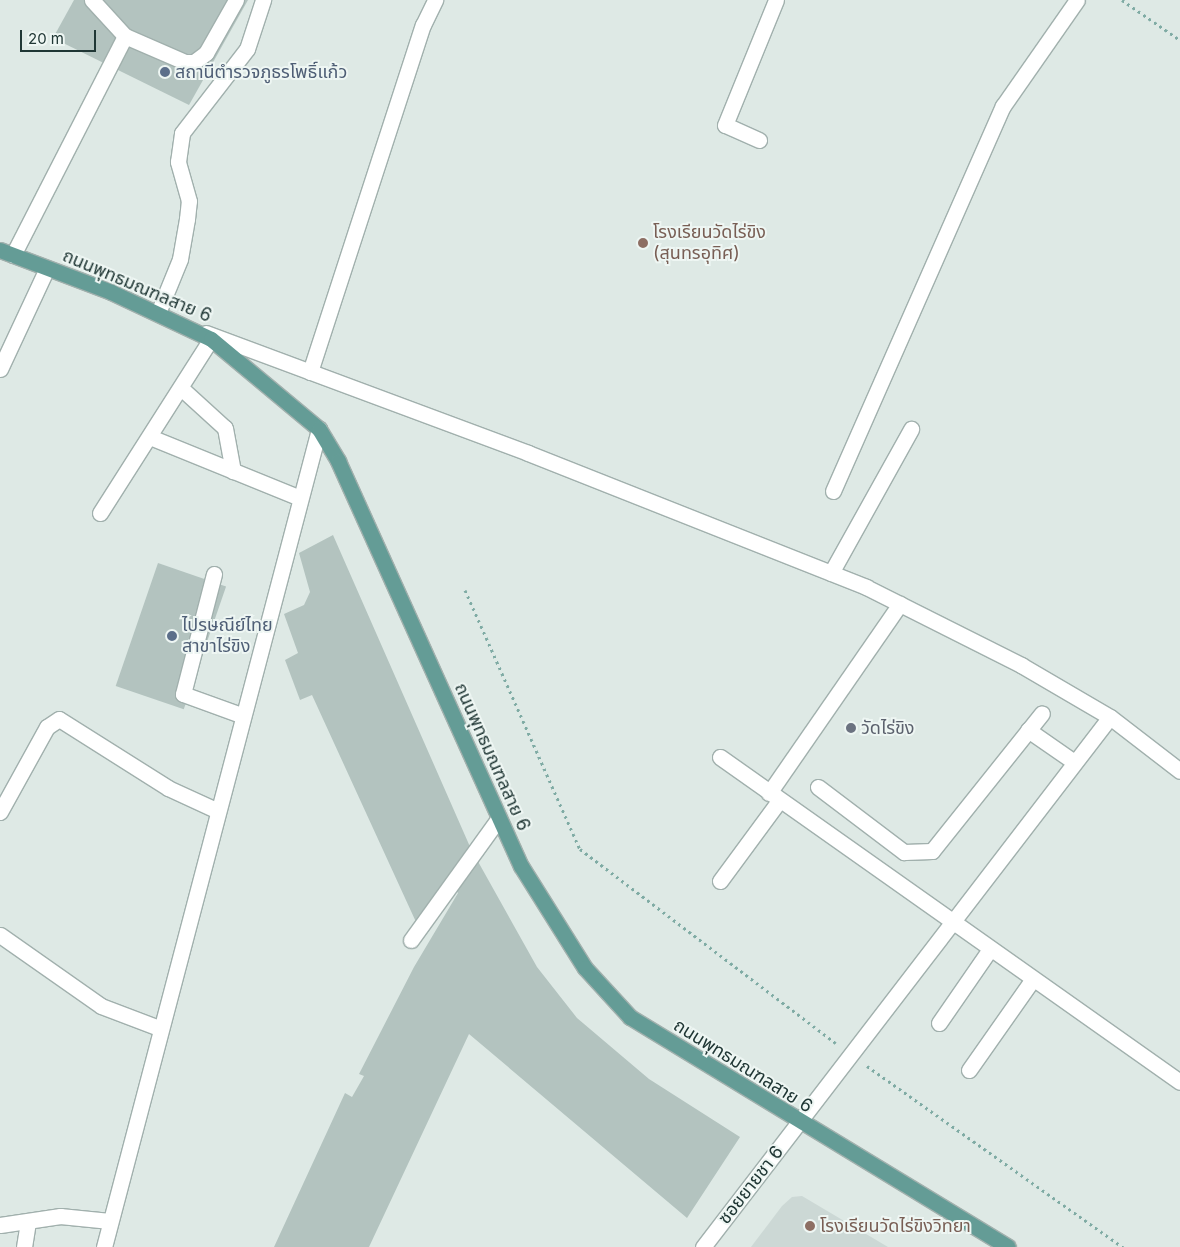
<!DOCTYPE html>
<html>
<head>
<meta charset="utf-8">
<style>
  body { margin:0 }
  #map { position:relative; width:1180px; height:1247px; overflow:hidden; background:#dee9e5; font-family:Inter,"Noto Sans Thai",sans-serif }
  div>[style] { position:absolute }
  .built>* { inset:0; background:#ccd8d5 }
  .building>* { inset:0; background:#b3c3bf; transform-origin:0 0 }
  .path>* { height:3px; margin-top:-1.5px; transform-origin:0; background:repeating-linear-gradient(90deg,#7faba4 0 2.5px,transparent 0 6.5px) }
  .roads { filter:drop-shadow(1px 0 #a1b0ad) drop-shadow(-1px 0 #a1b0ad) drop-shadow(0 1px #a1b0ad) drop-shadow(0 -1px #a1b0ad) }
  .minor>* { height:15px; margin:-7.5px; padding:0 7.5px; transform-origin:7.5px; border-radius:7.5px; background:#fff }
  .major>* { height:15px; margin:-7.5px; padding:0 7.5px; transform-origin:7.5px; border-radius:7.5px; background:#649c96 }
  .dots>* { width:14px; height:14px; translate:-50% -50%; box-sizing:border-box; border:2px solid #eef6f3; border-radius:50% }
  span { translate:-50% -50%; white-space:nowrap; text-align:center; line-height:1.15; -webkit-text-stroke:4px #eef6f3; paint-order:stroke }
  .service-label { font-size:18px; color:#4e5e75 }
  .left { translate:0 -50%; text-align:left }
  .education-label { font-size:18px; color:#785e54 }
  .street-label { font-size:18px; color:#203735 }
  .worship-label { font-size:18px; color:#5b616d }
  .scale { position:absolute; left:20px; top:30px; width:76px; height:22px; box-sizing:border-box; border:2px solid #203735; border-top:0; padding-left:6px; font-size:15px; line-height:18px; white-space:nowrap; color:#203735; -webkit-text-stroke:4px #eef6f3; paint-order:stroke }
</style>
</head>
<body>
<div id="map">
  <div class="built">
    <div style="clip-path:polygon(802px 1196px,888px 1247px,751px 1247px,782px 1206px,792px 1197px)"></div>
  </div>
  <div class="building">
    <div style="clip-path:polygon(74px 0,248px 0,189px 105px,53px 38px)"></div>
    <div style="clip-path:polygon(333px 535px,471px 849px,537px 967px,577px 1018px,649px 1079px,740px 1137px,687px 1218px,469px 1034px,369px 1247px,274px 1247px,345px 1093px,352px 1097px,364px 1076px,359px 1074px,414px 967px,458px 893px,448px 879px,416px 922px,312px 695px,300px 700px,285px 660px,298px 653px,284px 614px,304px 605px,310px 592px,299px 553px)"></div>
    <div style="left:158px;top:563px;width:72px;height:130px;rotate:19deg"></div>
  </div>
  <div class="path">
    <div style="left:1122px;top:0;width:70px;rotate:34.6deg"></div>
    <div style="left:465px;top:590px;width:283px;rotate:66.1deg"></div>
    <div style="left:580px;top:849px;width:321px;rotate:37.2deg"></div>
    <div style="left:867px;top:1066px;width:314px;rotate:35.3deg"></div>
  </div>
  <div class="roads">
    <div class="minor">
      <div style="left:125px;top:36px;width:65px;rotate:23.4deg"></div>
      <div style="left:185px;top:62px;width:9px"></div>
      <div style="left:194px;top:62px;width:15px;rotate:-37deg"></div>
      <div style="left:206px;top:53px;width:61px;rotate:-60.5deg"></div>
      <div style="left:759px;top:140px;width:37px;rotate:-156deg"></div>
      <div style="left:725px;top:125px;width:135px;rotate:-67.8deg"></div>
      <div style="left:13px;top:255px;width:246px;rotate:-62.9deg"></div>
      <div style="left:125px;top:36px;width:49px;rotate:-132.5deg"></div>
      <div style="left:158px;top:313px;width:58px;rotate:-67.8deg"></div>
      <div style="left:180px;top:259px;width:41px;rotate:-80.1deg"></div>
      <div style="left:187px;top:219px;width:18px;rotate:-84deg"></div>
      <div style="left:189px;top:201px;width:41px;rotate:-105.8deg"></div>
      <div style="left:178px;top:162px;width:29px;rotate:-82deg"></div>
      <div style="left:182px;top:133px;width:106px;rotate:-52.3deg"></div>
      <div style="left:247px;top:49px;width:52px;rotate:-71.9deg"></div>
      <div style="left:206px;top:333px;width:344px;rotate:20.4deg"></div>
      <div style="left:528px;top:453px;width:364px;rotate:21.6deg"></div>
      <div style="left:866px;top:587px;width:174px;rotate:26.7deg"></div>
      <div style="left:1021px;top:665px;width:103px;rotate:30.3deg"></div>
      <div style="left:1110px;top:717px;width:88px;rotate:37.6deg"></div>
      <div style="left:0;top:369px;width:111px;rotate:-65deg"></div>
      <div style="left:310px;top:372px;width:365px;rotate:-72deg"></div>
      <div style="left:423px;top:25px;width:28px;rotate:-64deg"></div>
      <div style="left:181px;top:388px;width:59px;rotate:42.3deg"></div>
      <div style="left:225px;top:428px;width:44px;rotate:79.5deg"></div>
      <div style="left:150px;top:437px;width:162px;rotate:22.1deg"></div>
      <div style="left:833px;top:491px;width:421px;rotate:-66.2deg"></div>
      <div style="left:1003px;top:106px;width:129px;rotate:-55.1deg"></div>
      <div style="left:100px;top:513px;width:206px;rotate:-57.5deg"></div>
      <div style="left:831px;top:573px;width:165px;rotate:-60.9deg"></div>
      <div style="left:214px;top:574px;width:124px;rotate:104.5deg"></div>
      <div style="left:183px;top:694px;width:62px;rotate:19.9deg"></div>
      <div style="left:1028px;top:730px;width:56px;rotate:34.8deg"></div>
      <div style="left:720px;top:757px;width:563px;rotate:35.24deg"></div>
      <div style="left:818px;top:787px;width:108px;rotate:37.1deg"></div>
      <div style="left:904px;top:852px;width:28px;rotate:-2deg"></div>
      <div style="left:932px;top:851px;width:176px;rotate:-51.4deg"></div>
      <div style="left:769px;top:793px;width:230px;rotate:-55.3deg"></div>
      <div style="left:0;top:812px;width:97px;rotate:-61.1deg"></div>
      <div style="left:47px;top:727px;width:14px;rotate:-34deg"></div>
      <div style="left:59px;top:719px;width:129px;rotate:32.3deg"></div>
      <div style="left:168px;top:788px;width:53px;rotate:24.6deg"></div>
      <div style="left:720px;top:881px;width:99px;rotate:-53.6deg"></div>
      <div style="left:0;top:935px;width:123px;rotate:35.1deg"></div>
      <div style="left:101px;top:1006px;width:62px;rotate:20.8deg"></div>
      <div style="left:411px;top:940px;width:150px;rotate:-54.2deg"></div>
      <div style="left:939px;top:1023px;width:90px;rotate:-55.4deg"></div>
      <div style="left:969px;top:1070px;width:111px;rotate:-54.9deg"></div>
      <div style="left:0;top:1225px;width:61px;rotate:-8.5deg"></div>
      <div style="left:60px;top:1216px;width:50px;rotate:5.7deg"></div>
      <div style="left:24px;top:1247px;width:26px;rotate:-81deg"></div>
      <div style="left:104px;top:1247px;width:846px;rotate:-75.27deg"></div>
      <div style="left:703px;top:1247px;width:668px;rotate:-52.48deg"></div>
    </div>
    <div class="major">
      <div style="left:0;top:250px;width:119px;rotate:20.7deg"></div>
      <div style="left:111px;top:292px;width:110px;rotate:25.2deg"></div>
      <div style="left:211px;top:339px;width:141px;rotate:39.8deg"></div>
      <div style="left:319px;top:429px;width:37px;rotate:59deg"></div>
      <div style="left:338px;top:461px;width:444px;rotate:65.7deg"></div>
      <div style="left:521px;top:866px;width:120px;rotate:57.9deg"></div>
      <div style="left:585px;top:968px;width:67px;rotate:47.4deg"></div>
      <div style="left:630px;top:1017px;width:442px;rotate:31.3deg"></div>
    </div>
  </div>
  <div class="dots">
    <div style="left:165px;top:72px;background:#5c6f8a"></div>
    <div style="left:643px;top:243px;background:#8d6e63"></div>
    <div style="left:172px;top:636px;background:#5c6f8a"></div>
    <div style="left:851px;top:728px;background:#6b7280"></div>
    <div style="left:810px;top:1226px;background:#8d6e63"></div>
  </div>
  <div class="service-label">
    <span class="left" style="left:175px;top:72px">สถานีตำรวจภูธรโพธิ์แก้ว</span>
    <span class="left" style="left:182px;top:636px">ไปรษณีย์ไทย<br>สาขาไร่ขิง</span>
  </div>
  <div class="education-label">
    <span class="left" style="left:653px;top:243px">โรงเรียนวัดไร่ขิง<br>(สุนทรอุทิศ)</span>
    <span class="left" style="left:820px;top:1226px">โรงเรียนวัดไร่ขิงวิทยา</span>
  </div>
  <div class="street-label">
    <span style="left:137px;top:286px;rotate:23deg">ถนนพุทธมณฑลสาย 6</span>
    <span style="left:492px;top:757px;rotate:66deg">ถนนพุทธมณฑลสาย 6</span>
    <span style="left:743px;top:1066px;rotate:32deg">ถนนพุทธมณฑลสาย 6</span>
    <span style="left:751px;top:1185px;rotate:-52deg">ซอยยายชา 6</span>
  </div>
  <div class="worship-label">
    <span class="left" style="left:861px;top:728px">วัดไร่ขิง</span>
  </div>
  <div class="scale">20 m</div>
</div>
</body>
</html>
